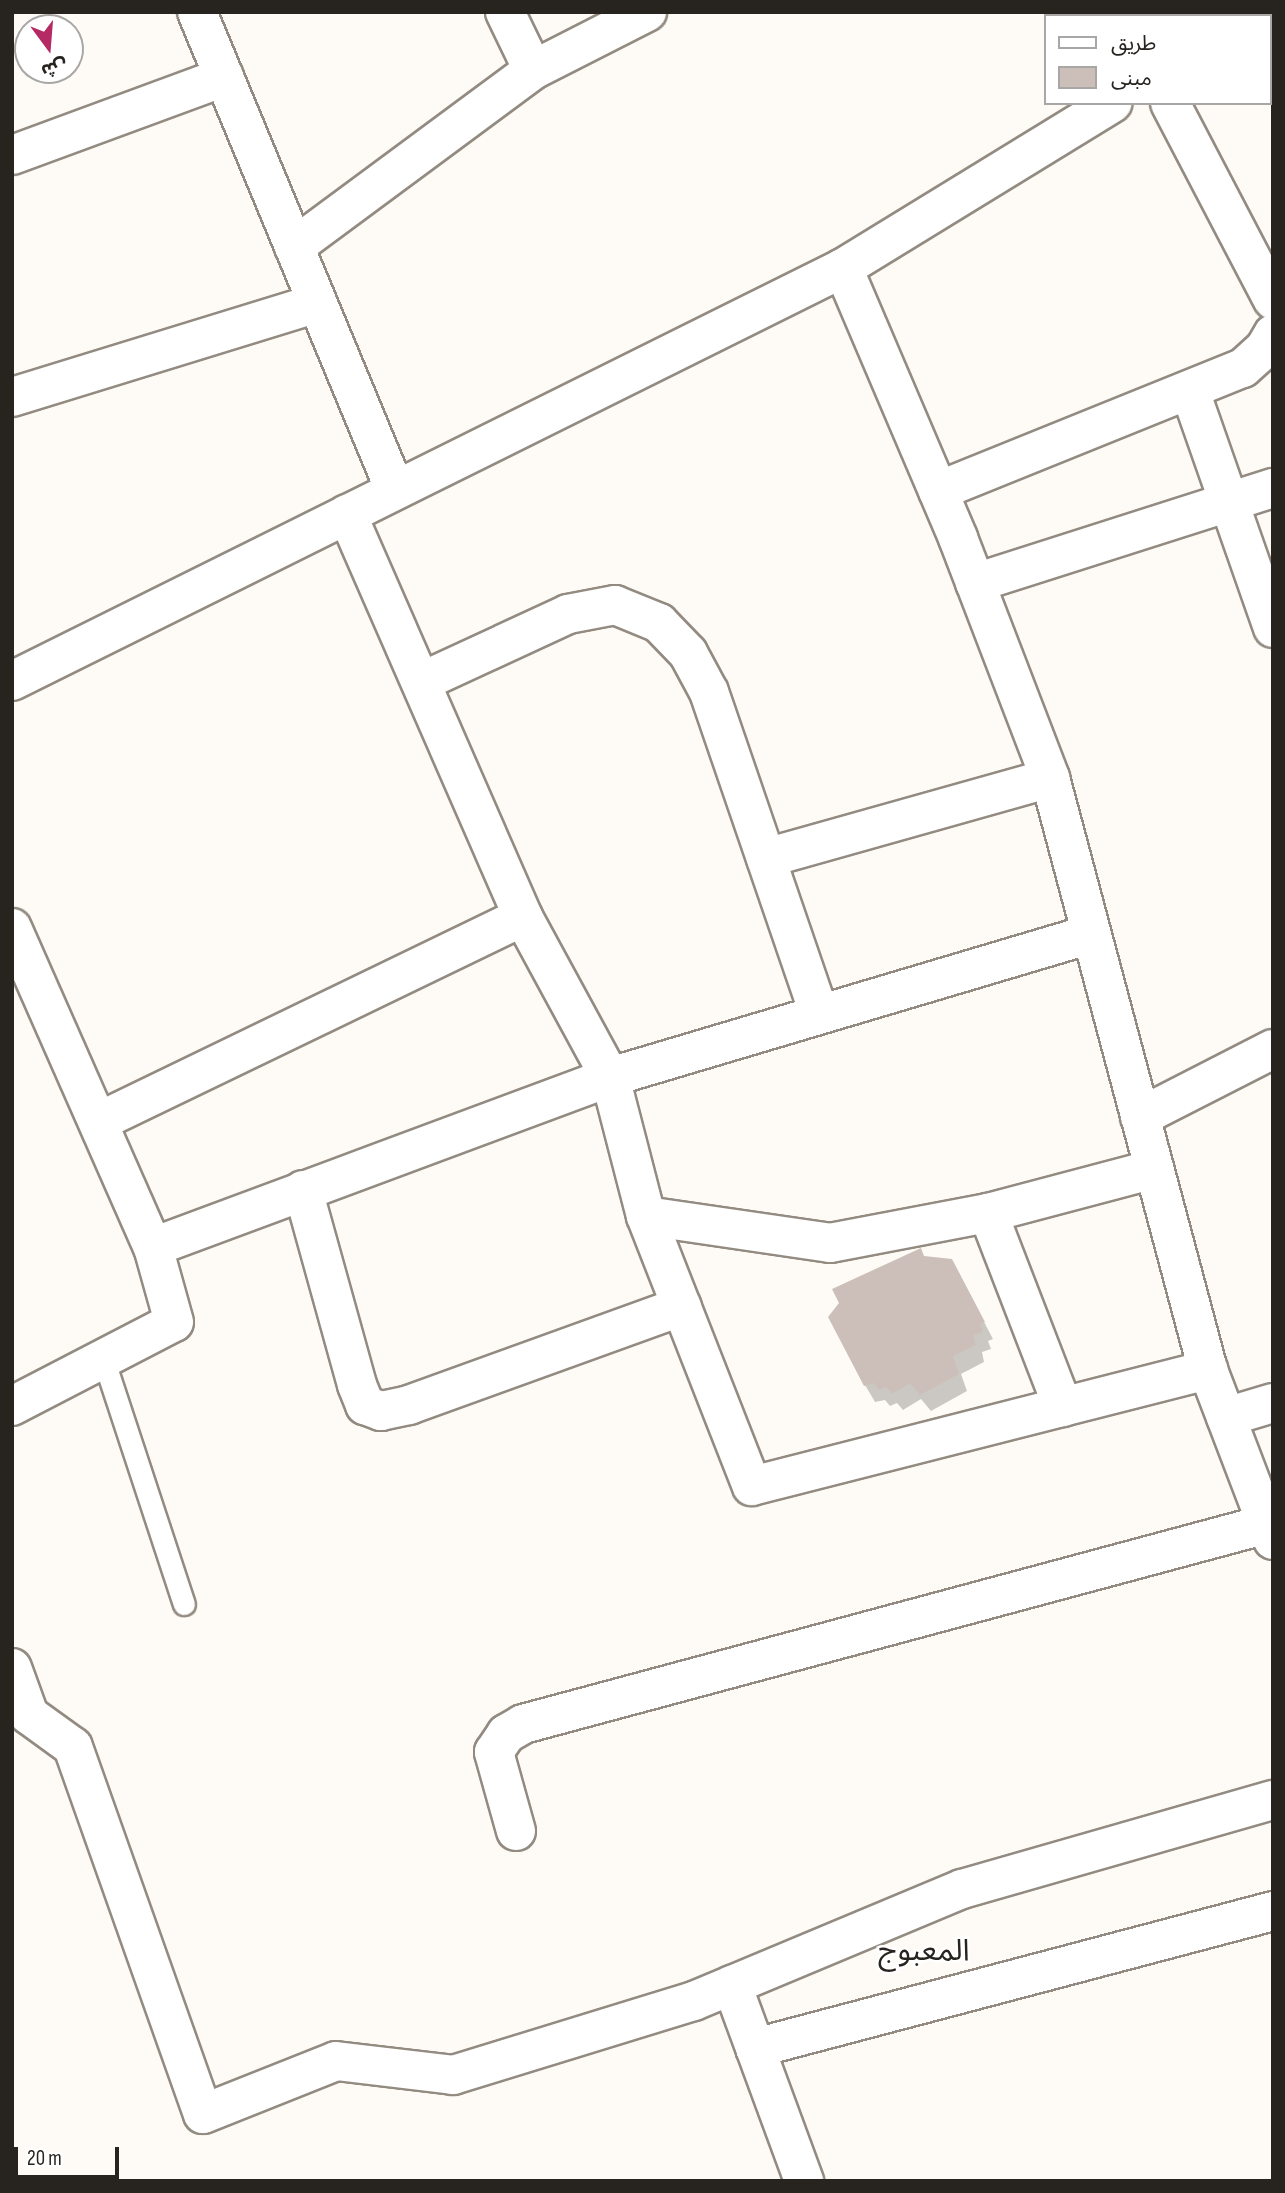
<!DOCTYPE html>
<meta charset="utf-8">
<style>
body{margin:0}
#map{position:relative;width:1285px;height:2193px;overflow:hidden;background:#fefbf6;font-family:"Sofia Sans Condensed","Noto Sans Arabic",sans-serif}
div>[style]{position:absolute}
.shadow>*{inset:0;background:#0003}
.building>*{inset:0;background:#ccbfb9}
.roads{filter:drop-shadow(2px 0 #938b81) drop-shadow(-2px 0 #938b81) drop-shadow(0 2px #938b81) drop-shadow(0 -2px #938b81)}
.lane>*{height:21px;margin:-10.5px;padding:0 10.5px;transform-origin:10.5px;border-radius:10.5px;background:#fff}
.street>*{height:38px;margin:-19px;padding:0 19px;transform-origin:19px;border-radius:19px;background:#fff}
span{translate:-50% -50%;white-space:nowrap;text-align:center;line-height:1.15;-webkit-text-stroke:5px #fff;paint-order:stroke}
.quarter-label{font-size:30px;color:#272420}
.frame{position:absolute;inset:0;border:14px solid #272420;pointer-events:none}
.legend{position:absolute;left:1044px;top:14px;width:228px;height:91px;box-sizing:border-box;background:#fff;border:2px solid #a9a7a6;margin:0;padding:9px 12px;list-style:none;font-size:21px;color:#272420}
.legend li{display:flex;align-items:center;gap:14px;height:35px}
.legend b{width:35px;border:2px solid #a9a7a6}
.north{position:absolute;left:14px;top:14px;width:70px;height:70px;box-sizing:border-box;background:#fff;border:2px solid #a9a7a6;border-radius:50%;rotate:164deg;font-size:19px;font-weight:700;line-height:28px;text-align:center;color:#272420}
.north::after{content:'';display:block;margin:auto;width:24px;height:32px;background:#b52964;clip-path:polygon(50% 0,100% 100%,50% 72%,0 100%)}
.scale{position:absolute;left:14px;top:2147px;width:105px;height:32px;box-sizing:border-box;border:4px solid #272420;border-top:0;padding-left:9px;font-size:21px;line-height:24px;white-space:nowrap;color:#272420;-webkit-text-stroke:5px #fff;paint-order:stroke}
</style>
<div id="map">
<div class="shadow">
<i style="clip-path:polygon(924px 1258px,961px 1278px,993px 1339px,988px 1341px,991px 1349px,982px 1352px,984px 1362px,961px 1374px,967px 1391px,931px 1411px,921px 1399px,903px 1410px,897px 1403px,890px 1406px,885px 1400px,875px 1402px,865px 1385px)"></i>
</div>
<div class="building">
<i style="clip-path:polygon(921px 1248px,924px 1256px,952px 1259px,985px 1322px,980px 1324px,983px 1332px,973px 1335px,976px 1345px,953px 1356px,959px 1374px,920px 1395px,910px 1383px,892px 1394px,886px 1387px,879px 1390px,874px 1383px,864px 1386px,828px 1317px,839px 1303px,832px 1289px)"></i>
</div>
<div class="roads">
<div class="lane">
<i style="left:103px;top:1358px;width:259px;rotate:71.8deg"></i>
</div>
<div class="street">
<i style="left:197px;top:12px;width:517px;rotate:67.5deg"></i>
<i style="left:505px;top:12px;width:64px;rotate:64.2deg"></i>
<i style="left:1261px;top:16px;width:11px;rotate:-22deg"></i>
<i style="left:1170px;top:103px;width:222px;rotate:62.4deg"></i>
<i style="left:12px;top:155px;width:226px;rotate:-20.2deg"></i>
<i style="left:294px;top:247px;width:297px;rotate:-36.5deg"></i>
<i style="left:533px;top:70px;width:128px;rotate:-27deg"></i>
<i style="left:843px;top:268px;width:293px;rotate:66.9deg"></i>
<i style="left:958px;top:538px;width:257px;rotate:69deg"></i>
<i style="left:1050px;top:778px;width:613px;rotate:75.06deg"></i>
<i style="left:1190px;top:391px;width:251px;rotate:70.7deg"></i>
<i style="left:12px;top:397px;width:319px;rotate:-17.1deg"></i>
<i style="left:938px;top:491px;width:329px;rotate:-22deg"></i>
<i style="left:1243px;top:368px;width:30px;rotate:-42deg"></i>
<i style="left:1265px;top:348px;width:16px;rotate:-60deg"></i>
<i style="left:347px;top:514px;width:440px;rotate:66.4deg"></i>
<i style="left:523px;top:917px;width:182px;rotate:61.5deg"></i>
<i style="left:610px;top:1077px;width:144px;rotate:75.5deg"></i>
<i style="left:646px;top:1216px;width:290px;rotate:68.6deg"></i>
<i style="left:752px;top:1486px;width:471px;rotate:-14.3deg"></i>
<i style="left:1208px;top:1370px;width:182px;rotate:69.1deg"></i>
<i style="left:975px;top:583px;width:313px;rotate:-17.7deg"></i>
<i style="left:12px;top:681px;width:928px;rotate:-26.43deg"></i>
<i style="left:843px;top:268px;width:316px;rotate:-31.5deg"></i>
<i style="left:421px;top:682px;width:162px;rotate:-24.8deg"></i>
<i style="left:568px;top:614px;width:48px;rotate:-10.8deg"></i>
<i style="left:615px;top:605px;width:48px;rotate:22.2deg"></i>
<i style="left:659px;top:623px;width:42px;rotate:46deg"></i>
<i style="left:688px;top:653px;width:44px;rotate:61.7deg"></i>
<i style="left:709px;top:692px;width:340px;rotate:71.1deg"></i>
<i style="left:766px;top:858px;width:295px;rotate:-15.7deg"></i>
<i style="left:12px;top:928px;width:349px;rotate:66.2deg"></i>
<i style="left:153px;top:1247px;width:488px;rotate:-20.4deg"></i>
<i style="left:610px;top:1077px;width:502px;rotate:-16.56deg"></i>
<i style="left:1140px;top:1117px;width:149px;rotate:-27.1deg"></i>
<i style="left:98px;top:1122px;width:472px;rotate:-25.8deg"></i>
<i style="left:303px;top:1190px;width:202px;rotate:74.5deg"></i>
<i style="left:357px;top:1385px;width:22px;rotate:68deg"></i>
<i style="left:365px;top:1405px;width:17px;rotate:21deg"></i>
<i style="left:381px;top:1411px;width:29px;rotate:-12deg"></i>
<i style="left:409px;top:1405px;width:290px;rotate:-19.9deg"></i>
<i style="left:988px;top:1213px;width:172px;rotate:-14.8deg"></i>
<i style="left:646px;top:1216px;width:186px;rotate:8.3deg"></i>
<i style="left:830px;top:1243px;width:161px;rotate:-10.8deg"></i>
<i style="left:988px;top:1213px;width:208px;rotate:68.9deg"></i>
<i style="left:12px;top:1406px;width:182px;rotate:-27.4deg"></i>
<i style="left:174px;top:1322px;width:78px;rotate:-105.6deg"></i>
<i style="left:1226px;top:1417px;width:49px;rotate:-16.6deg"></i>
<i style="left:12px;top:1668px;width:50px;rotate:70.1deg"></i>
<i style="left:29px;top:1715px;width:54px;rotate:36deg"></i>
<i style="left:73px;top:1747px;width:389px;rotate:70.5deg"></i>
<i style="left:203px;top:2114px;width:143px;rotate:-21.7deg"></i>
<i style="left:336px;top:2061px;width:118px;rotate:6.8deg"></i>
<i style="left:453px;top:2075px;width:252px;rotate:-17.1deg"></i>
<i style="left:694px;top:2001px;width:290px;rotate:-22.7deg"></i>
<i style="left:962px;top:1889px;width:323px;rotate:-16deg"></i>
<i style="left:516px;top:1831px;width:82px;rotate:-105.6deg"></i>
<i style="left:494px;top:1752px;width:22px;rotate:-56deg"></i>
<i style="left:506px;top:1734px;width:20px;rotate:-30deg"></i>
<i style="left:523px;top:1724px;width:770px;rotate:-15.05deg"></i>
<i style="left:732px;top:1985px;width:209px;rotate:69.8deg"></i>
<i style="left:755px;top:2048px;width:536px;rotate:-14.81deg"></i>
</div>
</div>
<div class="quarter-label">
<span style="left:924px;top:1951px">المعبوج</span>
</div>
<div class="frame"></div>
<ul class="legend">
<li><b style="height:9px;background:#fff"></b>طريق</li>
<li><b style="height:19px;background:#ccbfb9"></b>مبنى</li>
</ul>
<div class="north">ش</div>
<div class="scale">20 m</div>
</div>
